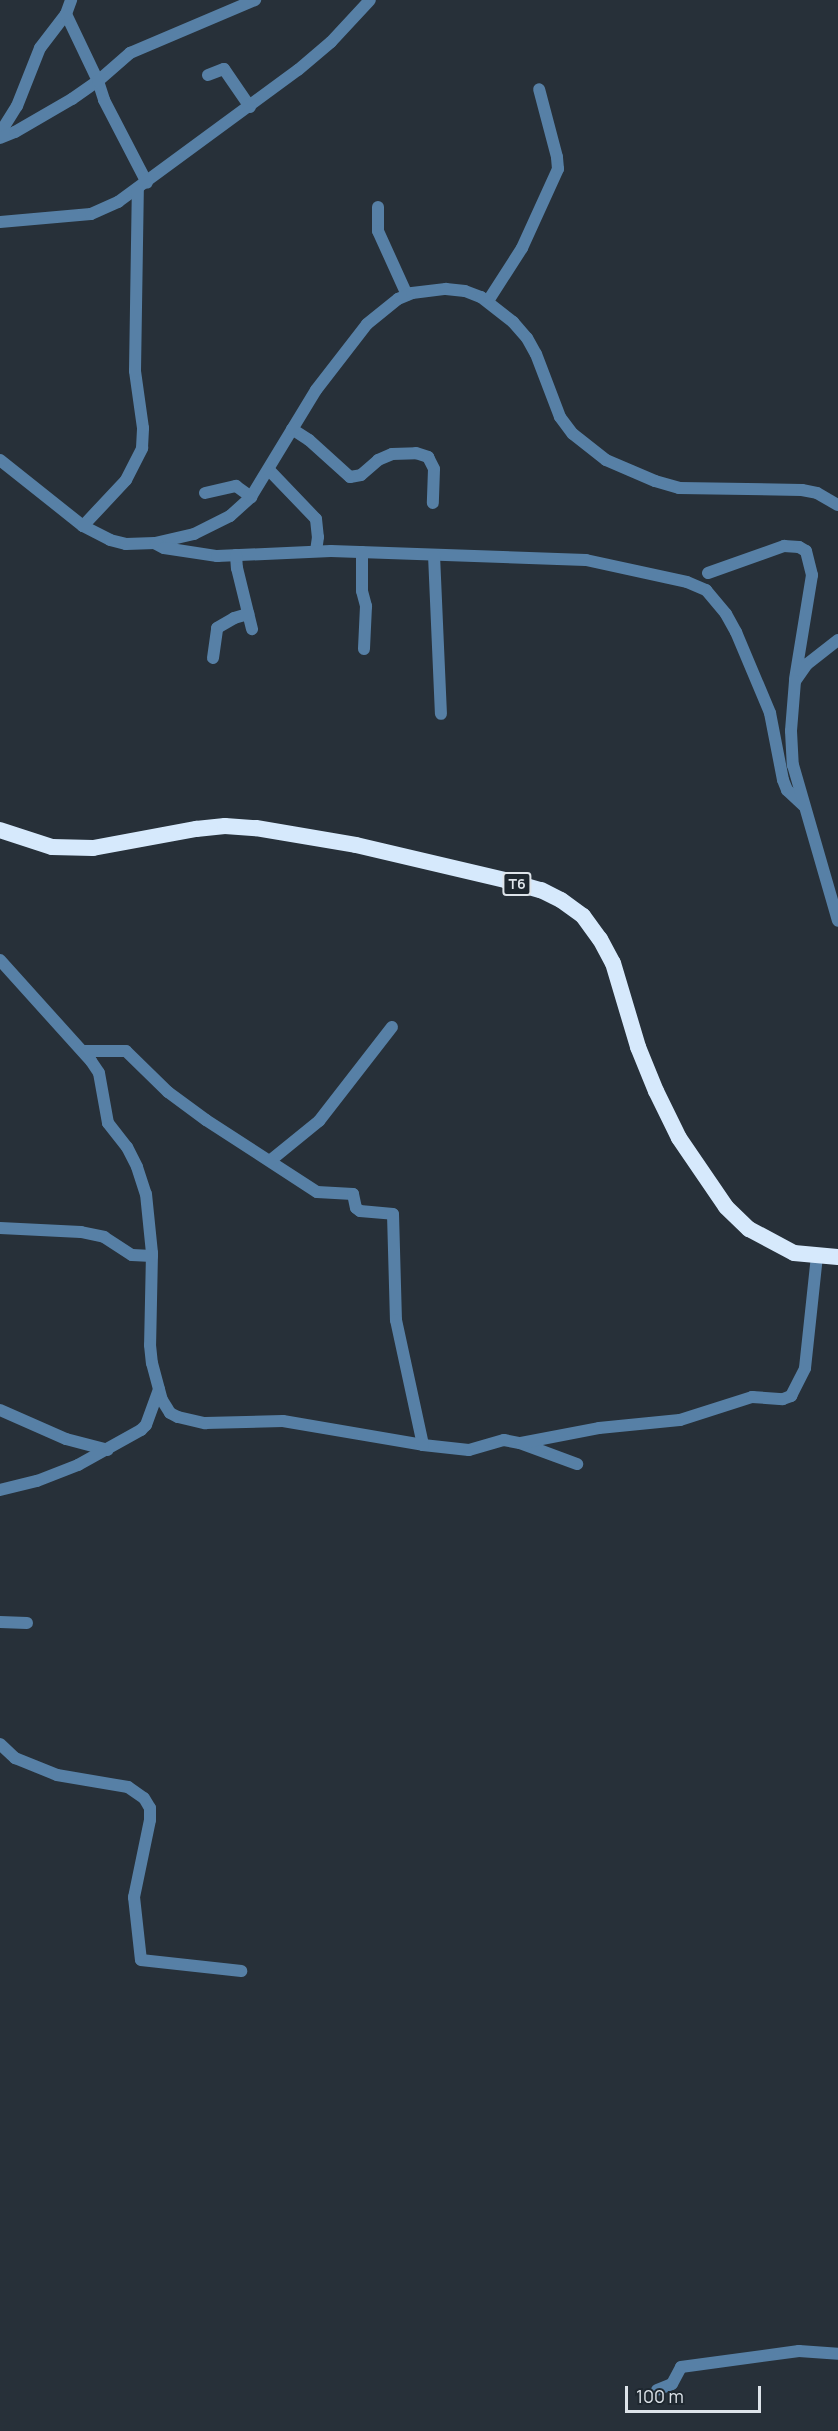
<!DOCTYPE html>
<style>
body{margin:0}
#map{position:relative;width:838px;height:2431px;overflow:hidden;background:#273039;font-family:Manrope,sans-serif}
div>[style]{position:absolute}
.minor>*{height:12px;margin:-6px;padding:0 6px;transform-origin:6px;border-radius:6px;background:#5780a6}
.highway>*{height:16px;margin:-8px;padding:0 8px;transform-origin:8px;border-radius:8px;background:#d6e9fc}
span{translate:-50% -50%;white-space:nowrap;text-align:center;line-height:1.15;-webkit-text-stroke:4.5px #1e272f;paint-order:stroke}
.shield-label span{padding:2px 4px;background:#1e272f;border:2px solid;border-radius:4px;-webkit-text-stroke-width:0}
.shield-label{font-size:14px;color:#dde3e9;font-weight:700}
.scale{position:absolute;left:625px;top:2386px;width:136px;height:27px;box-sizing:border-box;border:3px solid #dde3e9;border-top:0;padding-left:8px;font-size:18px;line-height:21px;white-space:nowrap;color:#dde3e9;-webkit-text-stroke:4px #1e272f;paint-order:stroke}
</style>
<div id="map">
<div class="minor">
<i style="left:66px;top:14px;width:74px;rotate:64.5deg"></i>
<i style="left:98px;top:81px;width:20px;rotate:72deg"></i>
<i style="left:104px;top:100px;width:93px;rotate:62.6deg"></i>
<i style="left:208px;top:75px;width:17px;rotate:-21deg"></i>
<i style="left:224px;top:69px;width:46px;rotate:55.6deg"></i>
<i style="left:0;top:133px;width:32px;rotate:-58deg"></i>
<i style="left:17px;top:106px;width:62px;rotate:-68.4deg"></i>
<i style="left:40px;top:48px;width:43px;rotate:-52.6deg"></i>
<i style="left:66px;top:14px;width:15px;rotate:-70deg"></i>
<i style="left:0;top:138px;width:16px;rotate:-22deg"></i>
<i style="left:15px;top:132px;width:66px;rotate:-30.1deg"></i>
<i style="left:72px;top:99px;width:32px;rotate:-35deg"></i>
<i style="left:98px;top:81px;width:43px;rotate:-41.2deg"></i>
<i style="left:130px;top:53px;width:136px;rotate:-23deg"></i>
<i style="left:378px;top:207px;width:24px;rotate:90deg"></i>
<i style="left:378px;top:231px;width:70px;rotate:65.6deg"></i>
<i style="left:0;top:222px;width:91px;rotate:-5deg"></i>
<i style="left:91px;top:214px;width:30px;rotate:-24deg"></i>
<i style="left:118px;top:202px;width:223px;rotate:-36.3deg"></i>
<i style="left:298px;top:70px;width:43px;rotate:-40.3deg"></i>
<i style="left:331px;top:42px;width:57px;rotate:-47.1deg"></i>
<i style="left:488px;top:301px;width:63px;rotate:-57.3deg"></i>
<i style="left:522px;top:248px;width:87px;rotate:-65.5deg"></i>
<i style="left:558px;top:169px;width:12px;rotate:-95deg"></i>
<i style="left:557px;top:157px;width:70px;rotate:-104.8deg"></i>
<i style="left:292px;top:429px;width:20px;rotate:33deg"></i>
<i style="left:309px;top:440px;width:55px;rotate:42.1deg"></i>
<i style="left:350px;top:477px;width:11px;rotate:-10deg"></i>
<i style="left:361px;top:475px;width:23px;rotate:-41deg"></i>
<i style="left:378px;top:460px;width:15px;rotate:-23deg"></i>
<i style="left:392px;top:454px;width:24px;rotate:-2deg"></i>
<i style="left:416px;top:453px;width:13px;rotate:18deg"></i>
<i style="left:428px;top:457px;width:13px;rotate:63deg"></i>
<i style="left:434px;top:469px;width:34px;rotate:92deg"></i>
<i style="left:0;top:460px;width:106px;rotate:38.5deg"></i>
<i style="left:83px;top:526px;width:30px;rotate:27deg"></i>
<i style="left:110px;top:540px;width:16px;rotate:14deg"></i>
<i style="left:126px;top:544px;width:29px;rotate:-2deg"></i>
<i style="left:155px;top:543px;width:40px;rotate:-13deg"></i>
<i style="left:194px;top:534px;width:40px;rotate:-26.6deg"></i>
<i style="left:230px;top:516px;width:28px;rotate:-42deg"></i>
<i style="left:251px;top:497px;width:125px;rotate:-58.7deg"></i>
<i style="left:316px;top:390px;width:83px;rotate:-52.3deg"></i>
<i style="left:367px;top:324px;width:40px;rotate:-39deg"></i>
<i style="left:398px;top:299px;width:15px;rotate:-23deg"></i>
<i style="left:412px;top:293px;width:34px;rotate:-7deg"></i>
<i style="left:446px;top:289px;width:19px;rotate:6deg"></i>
<i style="left:465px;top:291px;width:17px;rotate:21deg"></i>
<i style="left:481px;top:297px;width:41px;rotate:38deg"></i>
<i style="left:513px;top:322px;width:21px;rotate:49deg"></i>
<i style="left:527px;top:338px;width:18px;rotate:61deg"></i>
<i style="left:536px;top:354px;width:67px;rotate:69.1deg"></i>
<i style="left:560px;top:417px;width:21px;rotate:53deg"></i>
<i style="left:573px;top:434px;width:42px;rotate:38.2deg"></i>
<i style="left:606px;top:460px;width:53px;rotate:23.2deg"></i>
<i style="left:655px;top:481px;width:25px;rotate:16deg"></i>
<i style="left:679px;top:488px;width:123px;rotate:0.9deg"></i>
<i style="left:802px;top:490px;width:15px;rotate:11deg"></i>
<i style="left:817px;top:493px;width:24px;rotate:30deg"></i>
<i style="left:269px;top:470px;width:68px;rotate:46.2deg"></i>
<i style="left:316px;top:519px;width:18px;rotate:84deg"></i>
<i style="left:318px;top:537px;width:14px;rotate:98deg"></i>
<i style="left:205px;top:493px;width:32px;rotate:-13deg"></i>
<i style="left:236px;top:486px;width:19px;rotate:36deg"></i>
<i style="left:83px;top:526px;width:63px;rotate:-46.9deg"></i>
<i style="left:126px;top:480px;width:36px;rotate:-63deg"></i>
<i style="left:142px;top:448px;width:20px;rotate:-87deg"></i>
<i style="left:143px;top:428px;width:58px;rotate:-98deg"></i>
<i style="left:135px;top:371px;width:181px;rotate:-89.1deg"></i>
<i style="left:156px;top:544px;width:9px;rotate:27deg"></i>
<i style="left:164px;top:548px;width:54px;rotate:8.6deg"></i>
<i style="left:217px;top:556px;width:114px;rotate:-2.5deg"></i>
<i style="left:331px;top:551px;width:255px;rotate:2deg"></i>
<i style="left:586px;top:560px;width:103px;rotate:12.3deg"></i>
<i style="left:687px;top:582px;width:21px;rotate:23deg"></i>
<i style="left:706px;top:590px;width:31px;rotate:50deg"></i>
<i style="left:726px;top:614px;width:21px;rotate:61deg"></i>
<i style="left:736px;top:632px;width:88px;rotate:67.2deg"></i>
<i style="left:770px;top:713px;width:68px;rotate:79deg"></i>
<i style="left:783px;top:780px;width:11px;rotate:68deg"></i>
<i style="left:787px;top:790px;width:22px;rotate:43deg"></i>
<i style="left:362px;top:552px;width:39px;rotate:90deg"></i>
<i style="left:362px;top:591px;width:16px;rotate:75deg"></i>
<i style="left:366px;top:606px;width:43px;rotate:92.7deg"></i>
<i style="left:236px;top:555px;width:13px;rotate:86deg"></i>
<i style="left:237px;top:568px;width:63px;rotate:76.2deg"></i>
<i style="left:434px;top:555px;width:159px;rotate:87.5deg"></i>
<i style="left:708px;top:573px;width:81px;rotate:-19.6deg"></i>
<i style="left:784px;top:546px;width:15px;rotate:4deg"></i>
<i style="left:799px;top:547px;width:8px;rotate:30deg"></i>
<i style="left:806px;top:551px;width:25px;rotate:76deg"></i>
<i style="left:812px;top:575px;width:105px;rotate:99.3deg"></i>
<i style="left:838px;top:640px;width:39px;rotate:142deg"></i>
<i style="left:807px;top:664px;width:21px;rotate:125deg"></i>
<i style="left:795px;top:681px;width:50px;rotate:94.6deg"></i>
<i style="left:791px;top:731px;width:34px;rotate:87deg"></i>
<i style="left:793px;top:765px;width:162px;rotate:73.9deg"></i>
<i style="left:213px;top:658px;width:30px;rotate:-82deg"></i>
<i style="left:217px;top:628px;width:20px;rotate:-30deg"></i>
<i style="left:234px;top:618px;width:15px;rotate:-16deg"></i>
<i style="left:0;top:960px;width:136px;rotate:48deg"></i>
<i style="left:91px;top:1061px;width:14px;rotate:56deg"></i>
<i style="left:99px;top:1073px;width:51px;rotate:79.8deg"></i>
<i style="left:108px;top:1123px;width:31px;rotate:52deg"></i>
<i style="left:127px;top:1147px;width:22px;rotate:63deg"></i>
<i style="left:137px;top:1167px;width:28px;rotate:72deg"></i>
<i style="left:146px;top:1194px;width:59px;rotate:84.2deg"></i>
<i style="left:152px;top:1253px;width:92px;rotate:91.2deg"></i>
<i style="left:150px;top:1345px;width:18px;rotate:84deg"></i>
<i style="left:152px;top:1363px;width:38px;rotate:75deg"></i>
<i style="left:162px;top:1400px;width:15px;rotate:58deg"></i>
<i style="left:170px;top:1413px;width:9px;rotate:27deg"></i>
<i style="left:178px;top:1417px;width:28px;rotate:13deg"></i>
<i style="left:205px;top:1423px;width:78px;rotate:-1.5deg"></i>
<i style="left:283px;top:1421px;width:142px;rotate:9.7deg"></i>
<i style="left:423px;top:1445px;width:46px;rotate:6.2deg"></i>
<i style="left:469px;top:1450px;width:36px;rotate:-16deg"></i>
<i style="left:504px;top:1440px;width:16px;rotate:11deg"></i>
<i style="left:520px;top:1443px;width:61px;rotate:20.2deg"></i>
<i style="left:83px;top:1051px;width:43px"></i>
<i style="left:126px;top:1051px;width:59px;rotate:44.3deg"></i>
<i style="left:168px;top:1092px;width:47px;rotate:36.4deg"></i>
<i style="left:206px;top:1120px;width:132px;rotate:33deg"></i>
<i style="left:317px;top:1192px;width:36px;rotate:3deg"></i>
<i style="left:353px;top:1194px;width:14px;rotate:78deg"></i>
<i style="left:356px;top:1208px;width:5px;rotate:37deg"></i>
<i style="left:360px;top:1211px;width:33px;rotate:5deg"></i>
<i style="left:393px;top:1214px;width:106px;rotate:88.4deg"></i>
<i style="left:396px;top:1320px;width:128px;rotate:77.8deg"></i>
<i style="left:271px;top:1160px;width:62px;rotate:-39.1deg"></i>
<i style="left:319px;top:1121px;width:119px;rotate:-52.2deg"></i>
<i style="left:0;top:1228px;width:81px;rotate:2.8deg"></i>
<i style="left:81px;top:1232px;width:24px;rotate:12deg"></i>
<i style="left:104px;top:1237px;width:33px;rotate:33deg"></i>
<i style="left:132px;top:1255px;width:20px;rotate:3deg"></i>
<i style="left:0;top:1410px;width:72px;rotate:23.7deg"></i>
<i style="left:66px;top:1439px;width:43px;rotate:14.7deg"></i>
<i style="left:521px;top:1443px;width:79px;rotate:-10.9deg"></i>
<i style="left:599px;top:1428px;width:81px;rotate:-5.6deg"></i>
<i style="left:680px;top:1420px;width:76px;rotate:-17.7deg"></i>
<i style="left:752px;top:1397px;width:31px;rotate:4deg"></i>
<i style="left:783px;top:1399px;width:9px;rotate:-21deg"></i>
<i style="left:791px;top:1396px;width:31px;rotate:-63deg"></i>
<i style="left:805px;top:1368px;width:113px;rotate:-83.9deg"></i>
<i style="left:0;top:1490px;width:38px;rotate:-14deg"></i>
<i style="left:37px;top:1481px;width:44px;rotate:-21.3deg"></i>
<i style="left:78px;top:1465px;width:72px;rotate:-29.1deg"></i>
<i style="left:141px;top:1430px;width:7px;rotate:-45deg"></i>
<i style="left:146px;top:1425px;width:38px;rotate:-70deg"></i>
<i style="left:0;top:1622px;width:27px;rotate:2deg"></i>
<i style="left:0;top:1744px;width:21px;rotate:43deg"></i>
<i style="left:15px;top:1758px;width:45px;rotate:22deg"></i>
<i style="left:57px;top:1775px;width:72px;rotate:9.6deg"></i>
<i style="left:128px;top:1787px;width:19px;rotate:35deg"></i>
<i style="left:144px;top:1798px;width:12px;rotate:59deg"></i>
<i style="left:150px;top:1808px;width:12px;rotate:90deg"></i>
<i style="left:150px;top:1820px;width:79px;rotate:101.7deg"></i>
<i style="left:134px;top:1897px;width:63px;rotate:83.7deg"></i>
<i style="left:141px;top:1960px;width:101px;rotate:6.3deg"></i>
<i style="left:657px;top:2390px;width:16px;rotate:-22deg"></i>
<i style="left:672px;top:2384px;width:19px;rotate:-62deg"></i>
<i style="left:681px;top:2367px;width:119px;rotate:-7.7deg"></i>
<i style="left:799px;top:2351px;width:39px;rotate:4deg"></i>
</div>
<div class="highway">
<i style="left:0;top:830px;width:55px;rotate:18.1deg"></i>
<i style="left:52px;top:847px;width:41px;rotate:1.4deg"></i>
<i style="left:93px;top:848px;width:105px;rotate:-10.5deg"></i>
<i style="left:196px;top:829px;width:29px;rotate:-6deg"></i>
<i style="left:225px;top:826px;width:31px;rotate:4deg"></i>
<i style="left:256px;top:828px;width:101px;rotate:9.6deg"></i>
<i style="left:356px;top:845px;width:153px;rotate:13.2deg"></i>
<i style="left:505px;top:880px;width:37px;rotate:16deg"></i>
<i style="left:541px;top:890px;width:22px;rotate:27deg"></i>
<i style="left:561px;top:900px;width:27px;rotate:36deg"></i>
<i style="left:583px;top:916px;width:29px;rotate:54deg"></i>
<i style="left:600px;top:939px;width:27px;rotate:62deg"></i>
<i style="left:613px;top:963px;width:88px;rotate:73.4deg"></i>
<i style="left:638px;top:1047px;width:48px;rotate:67.8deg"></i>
<i style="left:656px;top:1091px;width:52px;rotate:63.9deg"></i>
<i style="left:679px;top:1138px;width:83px;rotate:55.7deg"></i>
<i style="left:726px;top:1207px;width:32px;rotate:44deg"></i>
<i style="left:749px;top:1229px;width:51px;rotate:28.1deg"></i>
<i style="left:794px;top:1253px;width:44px;rotate:5.2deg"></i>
</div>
<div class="shield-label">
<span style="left:517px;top:884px">T6</span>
</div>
<div class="scale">100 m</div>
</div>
